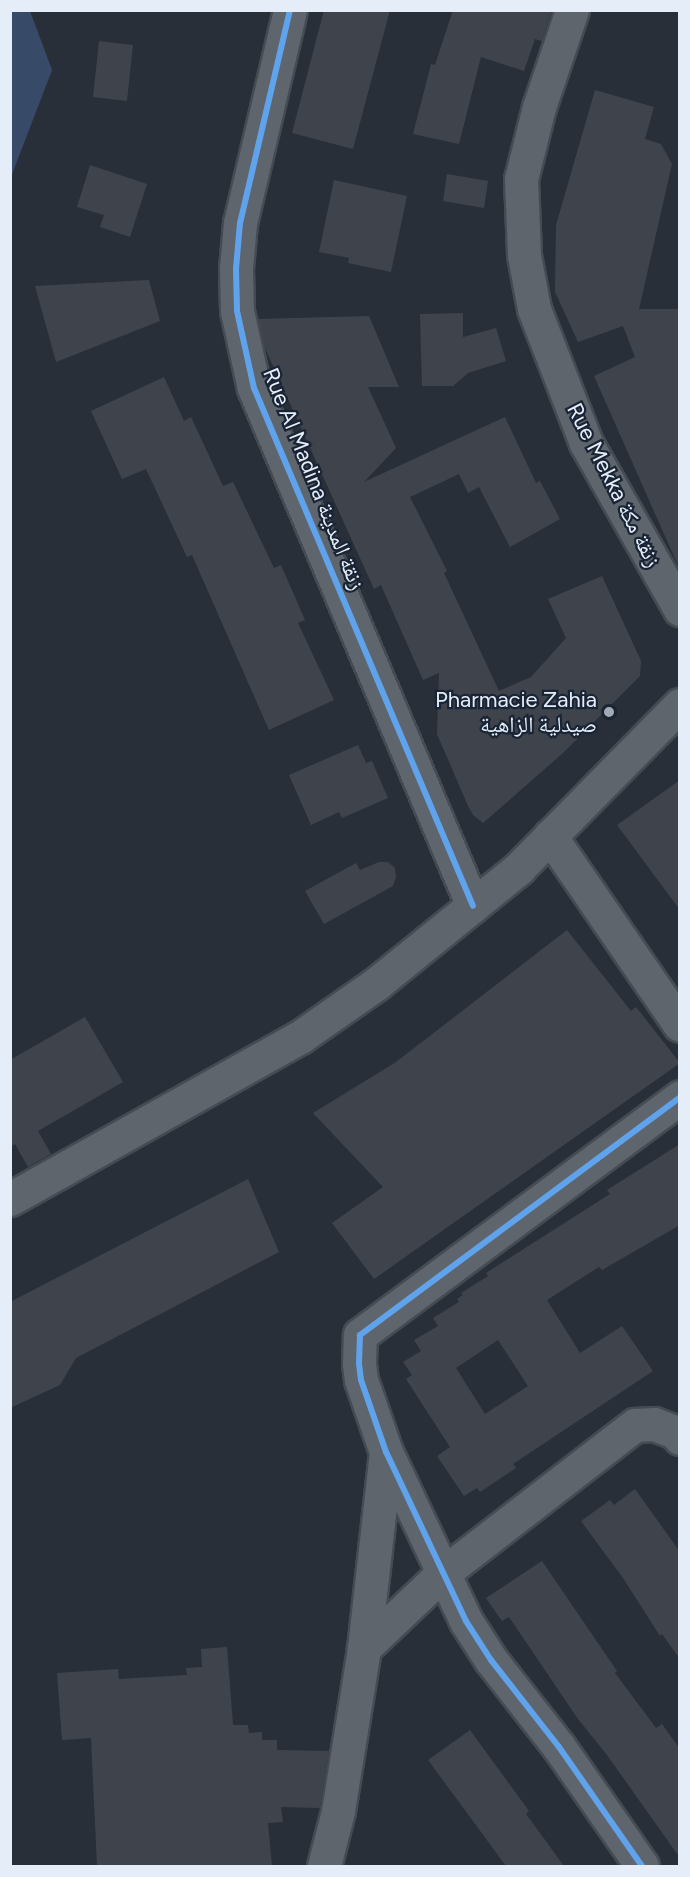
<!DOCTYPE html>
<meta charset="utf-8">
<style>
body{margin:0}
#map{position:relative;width:690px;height:1877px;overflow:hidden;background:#292f39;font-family:Figtree,"Noto Naskh Arabic",sans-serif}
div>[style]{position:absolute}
.green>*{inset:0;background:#374b69}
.building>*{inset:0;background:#3f444c}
.roads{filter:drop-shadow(2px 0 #454b53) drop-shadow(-2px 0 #454b53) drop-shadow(0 2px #454b53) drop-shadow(0 -2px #454b53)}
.minor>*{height:33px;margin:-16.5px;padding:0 16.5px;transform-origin:16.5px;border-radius:16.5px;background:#5f656c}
.cycleway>*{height:6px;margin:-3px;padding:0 3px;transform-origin:3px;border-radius:3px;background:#60a3ed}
.dots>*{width:16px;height:16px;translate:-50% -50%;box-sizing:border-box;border:3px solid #192435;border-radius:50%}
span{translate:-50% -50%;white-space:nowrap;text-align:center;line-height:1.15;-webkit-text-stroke:4.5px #192435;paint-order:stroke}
.street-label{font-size:22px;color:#e5edf9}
.poi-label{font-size:22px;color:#e5edf9}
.right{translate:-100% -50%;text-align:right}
.frame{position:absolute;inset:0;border:12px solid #e5edf9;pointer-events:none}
</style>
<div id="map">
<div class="green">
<i style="clip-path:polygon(11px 10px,30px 11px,52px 70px,11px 177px)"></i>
</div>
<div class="building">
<i style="clip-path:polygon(324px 10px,390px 10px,353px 149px,292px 133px)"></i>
<i style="clip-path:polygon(453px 10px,552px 10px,542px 41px,535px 39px,524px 71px,481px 57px,459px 144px,413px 134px,431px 64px,435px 65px)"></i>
<i style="clip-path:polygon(99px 41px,133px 45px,127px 101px,93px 97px)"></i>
<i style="clip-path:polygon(595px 90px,654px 107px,645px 139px,661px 144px,672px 164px,639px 309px,680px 309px,680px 570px,594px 376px,635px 357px,623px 326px,578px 342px,555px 292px,556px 225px)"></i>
<i style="clip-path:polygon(90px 165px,147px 184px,130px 237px,100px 227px,104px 215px,77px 207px)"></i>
<i style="clip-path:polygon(447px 174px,488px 181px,484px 208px,443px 201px)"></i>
<i style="clip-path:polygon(334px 180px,407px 196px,391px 272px,348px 263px,349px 258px,319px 252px)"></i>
<i style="clip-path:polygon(149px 280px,160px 321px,56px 362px,35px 286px)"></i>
<i style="clip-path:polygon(463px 313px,463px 337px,496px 328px,506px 361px,468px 373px,453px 386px,422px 386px,420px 314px)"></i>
<i style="clip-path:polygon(369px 316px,399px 387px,368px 387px,396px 448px,364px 482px,505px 417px,536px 483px,540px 481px,560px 519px,510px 547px,479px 487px,468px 493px,459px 474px,410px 497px,447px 571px,444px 573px,499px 691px,531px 677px,566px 638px,548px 599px,602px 576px,641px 661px,640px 676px,563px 753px,483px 823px,473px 815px,468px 806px,437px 734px,439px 673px,423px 680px,381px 585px,374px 589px,264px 346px,258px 319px)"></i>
<i style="clip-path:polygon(164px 377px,184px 421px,191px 417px,223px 486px,233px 482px,274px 568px,281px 565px,305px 620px,298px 623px,334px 700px,269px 730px,192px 555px,187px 557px,146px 469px,122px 479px,91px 411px)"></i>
<i style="clip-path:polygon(358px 745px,366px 763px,372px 761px,388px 798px,342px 818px,339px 812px,311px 825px,289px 775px)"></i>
<i style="clip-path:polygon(680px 780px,680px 910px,617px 825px)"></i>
<i style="clip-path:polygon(379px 862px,388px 862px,395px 868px,396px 877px,393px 886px,324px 924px,305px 891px,356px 863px,360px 870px)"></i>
<i style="clip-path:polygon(567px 930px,631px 1011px,636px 1007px,680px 1063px,374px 1279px,332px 1223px,383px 1187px,313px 1113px,396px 1062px)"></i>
<i style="clip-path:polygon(85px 1017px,123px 1082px,38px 1131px,51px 1154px,28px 1167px,15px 1144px,10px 1147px,10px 1060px)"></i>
<i style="clip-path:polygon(evenodd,680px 1144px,680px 1225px,602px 1270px,599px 1267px,547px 1300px,580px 1353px,622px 1326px,653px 1371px,513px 1464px,516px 1468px,480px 1492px,477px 1488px,464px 1496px,437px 1456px,450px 1447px,406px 1379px,412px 1375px,403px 1362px,421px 1351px,414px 1340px,438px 1326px,433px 1318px,459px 1302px,457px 1299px,463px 1295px,461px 1293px,488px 1276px,486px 1273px,610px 1194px,607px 1190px,680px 1144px,498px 1340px,528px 1386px,485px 1414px,456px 1368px,498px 1340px)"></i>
<i style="clip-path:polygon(248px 1179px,279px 1252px,76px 1358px,60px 1385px,10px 1408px,10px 1302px)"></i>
<i style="clip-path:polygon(635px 1489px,680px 1552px,680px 1659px,662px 1634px,660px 1636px,623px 1578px,581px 1521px,610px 1500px,614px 1505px)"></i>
<i style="clip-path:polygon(542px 1561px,617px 1671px,615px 1673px,656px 1728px,662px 1724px,680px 1749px,680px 1858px,607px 1755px,578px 1719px,509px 1617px,502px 1621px,486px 1598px)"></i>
<i style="clip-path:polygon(227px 1647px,233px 1725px,248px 1725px,249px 1733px,262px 1732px,262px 1740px,277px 1740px,277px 1750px,329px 1751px,320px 1808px,281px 1807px,283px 1822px,268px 1823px,272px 1866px,97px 1866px,91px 1738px,62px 1740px,57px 1673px,118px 1669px,119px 1679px,187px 1675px,186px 1668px,202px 1667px,201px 1649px)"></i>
<i style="clip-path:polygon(470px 1730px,529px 1811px,526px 1814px,564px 1866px,506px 1866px,428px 1760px)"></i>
</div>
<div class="roads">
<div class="minor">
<i style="left:290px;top:10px;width:219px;rotate:103.2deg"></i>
<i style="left:240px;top:223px;width:46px;rotate:95deg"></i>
<i style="left:236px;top:269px;width:42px;rotate:88.6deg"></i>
<i style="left:237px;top:311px;width:79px;rotate:77.6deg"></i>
<i style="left:254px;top:388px;width:562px;rotate:67.08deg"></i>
<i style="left:572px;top:10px;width:102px;rotate:108.8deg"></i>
<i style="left:539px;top:107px;width:74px;rotate:104deg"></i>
<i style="left:521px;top:179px;width:76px;rotate:87.7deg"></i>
<i style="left:524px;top:255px;width:55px;rotate:79.5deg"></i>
<i style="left:534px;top:309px;width:144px;rotate:68.8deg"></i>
<i style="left:586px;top:443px;width:191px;rotate:60.5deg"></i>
<i style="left:550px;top:836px;width:229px;rotate:55.5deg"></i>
<i style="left:10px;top:1199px;width:332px;rotate:-29.2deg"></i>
<i style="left:300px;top:1037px;width:93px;rotate:-34.9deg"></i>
<i style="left:376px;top:984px;width:184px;rotate:-39deg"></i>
<i style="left:519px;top:868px;width:229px;rotate:-45.4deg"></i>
<i style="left:364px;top:1648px;width:108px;rotate:-43.5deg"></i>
<i style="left:442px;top:1574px;width:244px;rotate:-37.7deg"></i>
<i style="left:635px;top:1425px;width:19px;rotate:-3deg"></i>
<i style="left:654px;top:1424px;width:22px;rotate:21deg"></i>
<i style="left:675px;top:1432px;width:8px;rotate:50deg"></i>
<i style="left:324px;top:1866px;width:57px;rotate:-75.7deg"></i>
<i style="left:338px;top:1811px;width:165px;rotate:-80.9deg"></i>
<i style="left:364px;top:1648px;width:196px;rotate:-83.6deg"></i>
<i style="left:642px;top:1866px;width:145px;rotate:-124.9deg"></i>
<i style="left:559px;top:1747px;width:110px;rotate:-128deg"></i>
<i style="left:491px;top:1660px;width:46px;rotate:-122.7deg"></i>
<i style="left:466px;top:1621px;width:187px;rotate:-115.3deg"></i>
<i style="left:386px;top:1452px;width:76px;rotate:-109.1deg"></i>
<i style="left:361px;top:1380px;width:17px;rotate:-97deg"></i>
<i style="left:359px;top:1363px;width:28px;rotate:-88deg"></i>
<i style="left:360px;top:1335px;width:399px;rotate:-36.6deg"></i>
</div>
</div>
<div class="cycleway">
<i style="left:290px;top:10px;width:219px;rotate:103.2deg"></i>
<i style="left:240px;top:223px;width:46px;rotate:95deg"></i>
<i style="left:236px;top:269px;width:42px;rotate:88.6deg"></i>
<i style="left:237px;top:311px;width:79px;rotate:77.6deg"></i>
<i style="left:254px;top:388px;width:562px;rotate:67.08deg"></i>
<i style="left:642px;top:1866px;width:145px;rotate:-124.9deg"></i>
<i style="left:559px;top:1747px;width:110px;rotate:-128deg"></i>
<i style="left:491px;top:1660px;width:46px;rotate:-122.7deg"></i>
<i style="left:466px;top:1621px;width:187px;rotate:-115.3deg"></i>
<i style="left:386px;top:1452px;width:76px;rotate:-109.1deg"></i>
<i style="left:361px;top:1380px;width:17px;rotate:-97deg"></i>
<i style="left:359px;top:1363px;width:28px;rotate:-88deg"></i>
<i style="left:360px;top:1335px;width:399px;rotate:-36.6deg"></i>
</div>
<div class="dots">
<i style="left:609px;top:712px;background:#a3aab6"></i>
</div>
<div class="street-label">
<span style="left:314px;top:479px;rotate:68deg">Rue Al Madina زنقة المدينة</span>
<span style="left:614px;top:485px;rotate:63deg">Rue Mekka زنقة مكة</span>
</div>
<div class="poi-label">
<span class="right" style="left:597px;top:712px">Pharmacie Zahia<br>صيدلية الزاهية</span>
</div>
<div class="frame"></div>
</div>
